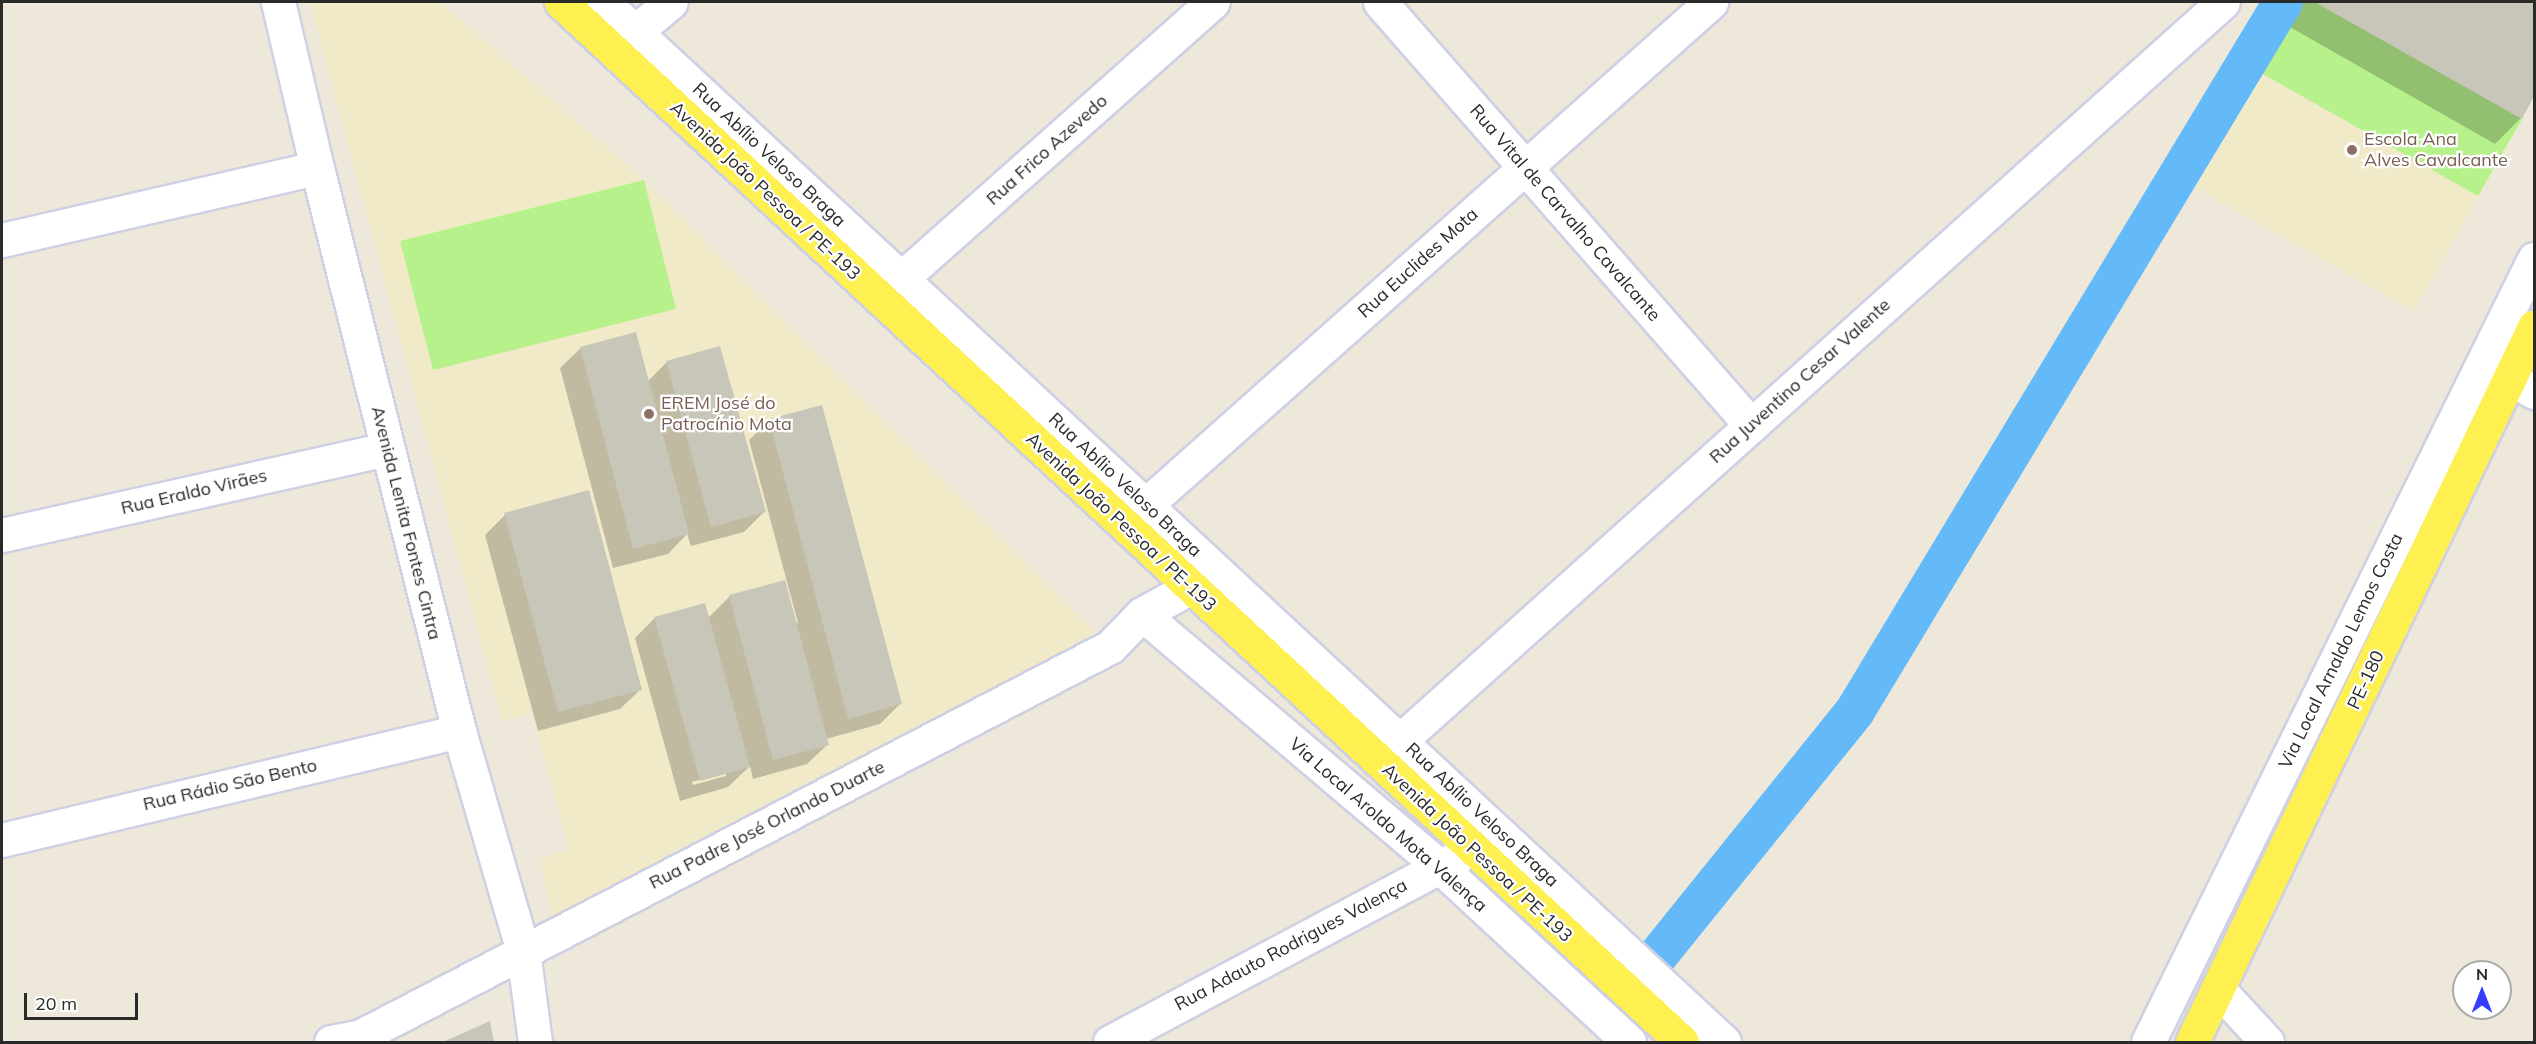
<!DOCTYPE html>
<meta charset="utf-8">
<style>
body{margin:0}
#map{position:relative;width:2536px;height:1044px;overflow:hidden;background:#ede8da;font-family:Mulish,sans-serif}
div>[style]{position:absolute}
.education>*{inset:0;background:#f1eac8}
.pitch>*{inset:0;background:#b7f18c}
.shadow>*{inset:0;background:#0003}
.canal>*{height:40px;margin:-20px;padding:0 20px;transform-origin:20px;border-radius:20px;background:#64baf9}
.building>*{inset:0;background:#c8c6b9}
.roads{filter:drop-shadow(2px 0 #d0d0e4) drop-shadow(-2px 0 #d0d0e4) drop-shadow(0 2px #d0d0e4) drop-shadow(0 -2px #d0d0e4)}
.street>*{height:33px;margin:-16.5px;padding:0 16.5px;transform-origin:16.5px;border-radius:16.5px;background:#fff}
.secondary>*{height:33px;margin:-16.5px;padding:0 16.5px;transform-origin:16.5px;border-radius:16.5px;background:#fff}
.primary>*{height:33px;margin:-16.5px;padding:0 16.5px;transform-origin:16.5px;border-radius:16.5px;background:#fdf050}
.dots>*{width:16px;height:16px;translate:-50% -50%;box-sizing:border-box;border:3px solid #fff;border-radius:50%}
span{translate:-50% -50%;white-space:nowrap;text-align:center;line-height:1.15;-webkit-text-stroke:4.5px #fff;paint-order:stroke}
.education-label{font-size:18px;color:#785e54}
.left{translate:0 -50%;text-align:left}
.street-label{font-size:18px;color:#2a2a2a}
.frame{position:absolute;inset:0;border:3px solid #2a2a2a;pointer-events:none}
.north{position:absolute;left:2452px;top:960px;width:60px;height:60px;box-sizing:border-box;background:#fff;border:2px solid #aaa;border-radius:50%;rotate:0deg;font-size:16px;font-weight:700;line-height:24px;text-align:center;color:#2a2a2a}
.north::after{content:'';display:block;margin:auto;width:21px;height:27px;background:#363bff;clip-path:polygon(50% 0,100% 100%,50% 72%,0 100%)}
.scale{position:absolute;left:24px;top:993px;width:114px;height:27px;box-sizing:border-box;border:3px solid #2a2a2a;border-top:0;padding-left:8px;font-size:18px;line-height:21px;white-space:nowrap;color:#2a2a2a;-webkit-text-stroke:4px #fff;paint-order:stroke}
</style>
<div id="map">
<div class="education">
<i style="clip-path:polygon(310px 2px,440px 2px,644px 180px,1110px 647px,553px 919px,540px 859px,569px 850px,532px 713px,502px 721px)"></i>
<i style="clip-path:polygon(2284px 2px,2315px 2px,2522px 119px,2414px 311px,2183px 181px)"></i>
</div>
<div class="pitch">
<i style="clip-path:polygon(2284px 2px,2315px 2px,2522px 119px,2478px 196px,2247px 65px)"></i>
<i style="clip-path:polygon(644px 180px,676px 309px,433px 370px,400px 241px)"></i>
</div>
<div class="shadow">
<i style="clip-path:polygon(2280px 2px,2534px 2px,2534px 92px,2521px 118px,2495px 144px,2267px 14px)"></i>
<i style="clip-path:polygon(581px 348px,647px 382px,666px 363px,719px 348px,765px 511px,744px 532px,691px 546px,687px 534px,668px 554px,613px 568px,560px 368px)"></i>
<i style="clip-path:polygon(evenodd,770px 420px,900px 704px,880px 724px,826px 739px,828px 744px,807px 764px,753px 779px,750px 766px,728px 787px,680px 801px,635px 638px,655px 618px,707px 619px,729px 597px,784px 582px,795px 624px,798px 623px,749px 440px,770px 420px,726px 772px,726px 776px,693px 785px,692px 782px,726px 772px)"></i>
<i style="clip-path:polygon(505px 515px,641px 689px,620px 709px,538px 731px,485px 535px)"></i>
<i style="clip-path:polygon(489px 1023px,492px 1042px,446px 1042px)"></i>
</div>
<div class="canal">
<i style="left:1647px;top:969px;width:331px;rotate:-51.1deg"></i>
<i style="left:1855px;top:711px;width:828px;rotate:-58.88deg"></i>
</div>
<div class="building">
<i style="clip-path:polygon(2315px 2px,2534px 2px,2534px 96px,2522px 119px)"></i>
<i style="clip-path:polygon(636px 332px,689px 534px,633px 549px,580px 347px)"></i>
<i style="clip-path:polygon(720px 346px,766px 512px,711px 527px,666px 361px)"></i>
<i style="clip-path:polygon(822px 405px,902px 704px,848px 719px,769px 419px)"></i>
<i style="clip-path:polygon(589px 490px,642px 690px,558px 712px,504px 513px)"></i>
<i style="clip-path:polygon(785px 580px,829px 745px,773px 760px,729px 595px)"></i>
<i style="clip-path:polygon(705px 603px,750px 767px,700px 781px,654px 617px)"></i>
<i style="clip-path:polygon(490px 1021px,494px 1042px,443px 1042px)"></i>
</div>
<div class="roads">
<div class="street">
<i style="left:603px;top:2px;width:1529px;rotate:42.85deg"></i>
<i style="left:1380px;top:2px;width:563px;rotate:48.75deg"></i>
<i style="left:619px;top:45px;width:67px;rotate:-39.6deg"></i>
<i style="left:2px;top:240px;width:323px;rotate:-12.9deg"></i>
<i style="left:886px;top:292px;width:437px;rotate:-41.6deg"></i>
<i style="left:2509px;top:378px;width:29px;rotate:29deg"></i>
<i style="left:1130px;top:519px;width:778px;rotate:-41.66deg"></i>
<i style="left:2px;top:535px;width:394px;rotate:-12.6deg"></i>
<i style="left:1142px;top:614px;width:390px;rotate:40.3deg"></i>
<i style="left:1439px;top:866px;width:259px;rotate:42.8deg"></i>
<i style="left:1384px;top:755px;width:1127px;rotate:-41.91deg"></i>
<i style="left:2px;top:840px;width:470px;rotate:-13.4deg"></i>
<i style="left:2219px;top:990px;width:71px;rotate:47.3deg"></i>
<i style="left:331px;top:1042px;width:31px;rotate:-11deg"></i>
<i style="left:361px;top:1036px;width:844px;rotate:-27.45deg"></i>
<i style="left:1110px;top:647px;width:46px;rotate:-45.9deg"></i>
<i style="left:1142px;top:614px;width:56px;rotate:-28.9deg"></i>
<i style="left:1110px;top:1042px;width:394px;rotate:-28deg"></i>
<i style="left:2148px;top:1042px;width:873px;rotate:-63.76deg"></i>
</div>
<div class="secondary">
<i style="left:278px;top:2px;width:171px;rotate:76.8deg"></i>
<i style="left:317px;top:168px;width:581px;rotate:75.84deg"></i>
<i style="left:459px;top:731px;width:229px;rotate:73.8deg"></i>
<i style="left:523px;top:951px;width:92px;rotate:82.5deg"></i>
</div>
<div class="primary">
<i style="left:561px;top:2px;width:1529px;rotate:42.85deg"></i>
<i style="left:2192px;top:1042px;width:793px;rotate:-64.44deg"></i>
</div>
</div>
<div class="dots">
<i style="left:2352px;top:150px;background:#8d6e63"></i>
<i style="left:649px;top:414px;background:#8d6e63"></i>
</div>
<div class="education-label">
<span class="left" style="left:2364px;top:150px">Escola Ana<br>Alves Cavalcante</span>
<span class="left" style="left:661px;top:414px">EREM José do<br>Patrocínio Mota</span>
</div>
<div class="street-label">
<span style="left:1047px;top:150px;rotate:-42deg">Rua Frico Azevedo</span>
<span style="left:769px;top:155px;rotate:43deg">Rua Abílio Veloso Braga</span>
<span style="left:765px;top:191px;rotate:43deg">Avenida João Pessoa / PE-193</span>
<span style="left:1565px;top:213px;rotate:49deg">Rua Vital de Carvalho Cavalcante</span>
<span style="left:1418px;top:263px;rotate:-42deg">Rua Euclides Mota</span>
<span style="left:1800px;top:381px;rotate:-42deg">Rua Juventino Cesar Valente</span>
<span style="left:1125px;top:485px;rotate:43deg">Rua Abílio Veloso Braga</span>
<span style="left:194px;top:492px;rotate:-13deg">Rua Eraldo Virães</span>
<span style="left:1121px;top:522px;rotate:43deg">Avenida João Pessoa / PE-193</span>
<span style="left:406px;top:523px;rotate:76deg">Avenida Lenita Fontes Cintra</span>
<span style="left:2341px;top:651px;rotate:-64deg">Via Local Arnaldo Lemos Costa</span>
<span style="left:2366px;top:680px;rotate:-65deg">PE-180</span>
<span style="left:230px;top:785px;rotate:-13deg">Rua Rádio São Bento</span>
<span style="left:1482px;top:815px;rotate:43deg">Rua Abílio Veloso Braga</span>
<span style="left:767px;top:825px;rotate:-27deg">Rua Padre José Orlando Duarte</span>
<span style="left:1388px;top:825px;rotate:41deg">Via Local Aroldo Mota Valença</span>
<span style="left:1477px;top:853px;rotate:43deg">Avenida João Pessoa / PE-193</span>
<span style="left:1291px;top:945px;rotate:-28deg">Rua Adauto Rodrigues Valença</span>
</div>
<div class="frame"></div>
<div class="north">N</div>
<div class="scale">20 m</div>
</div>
